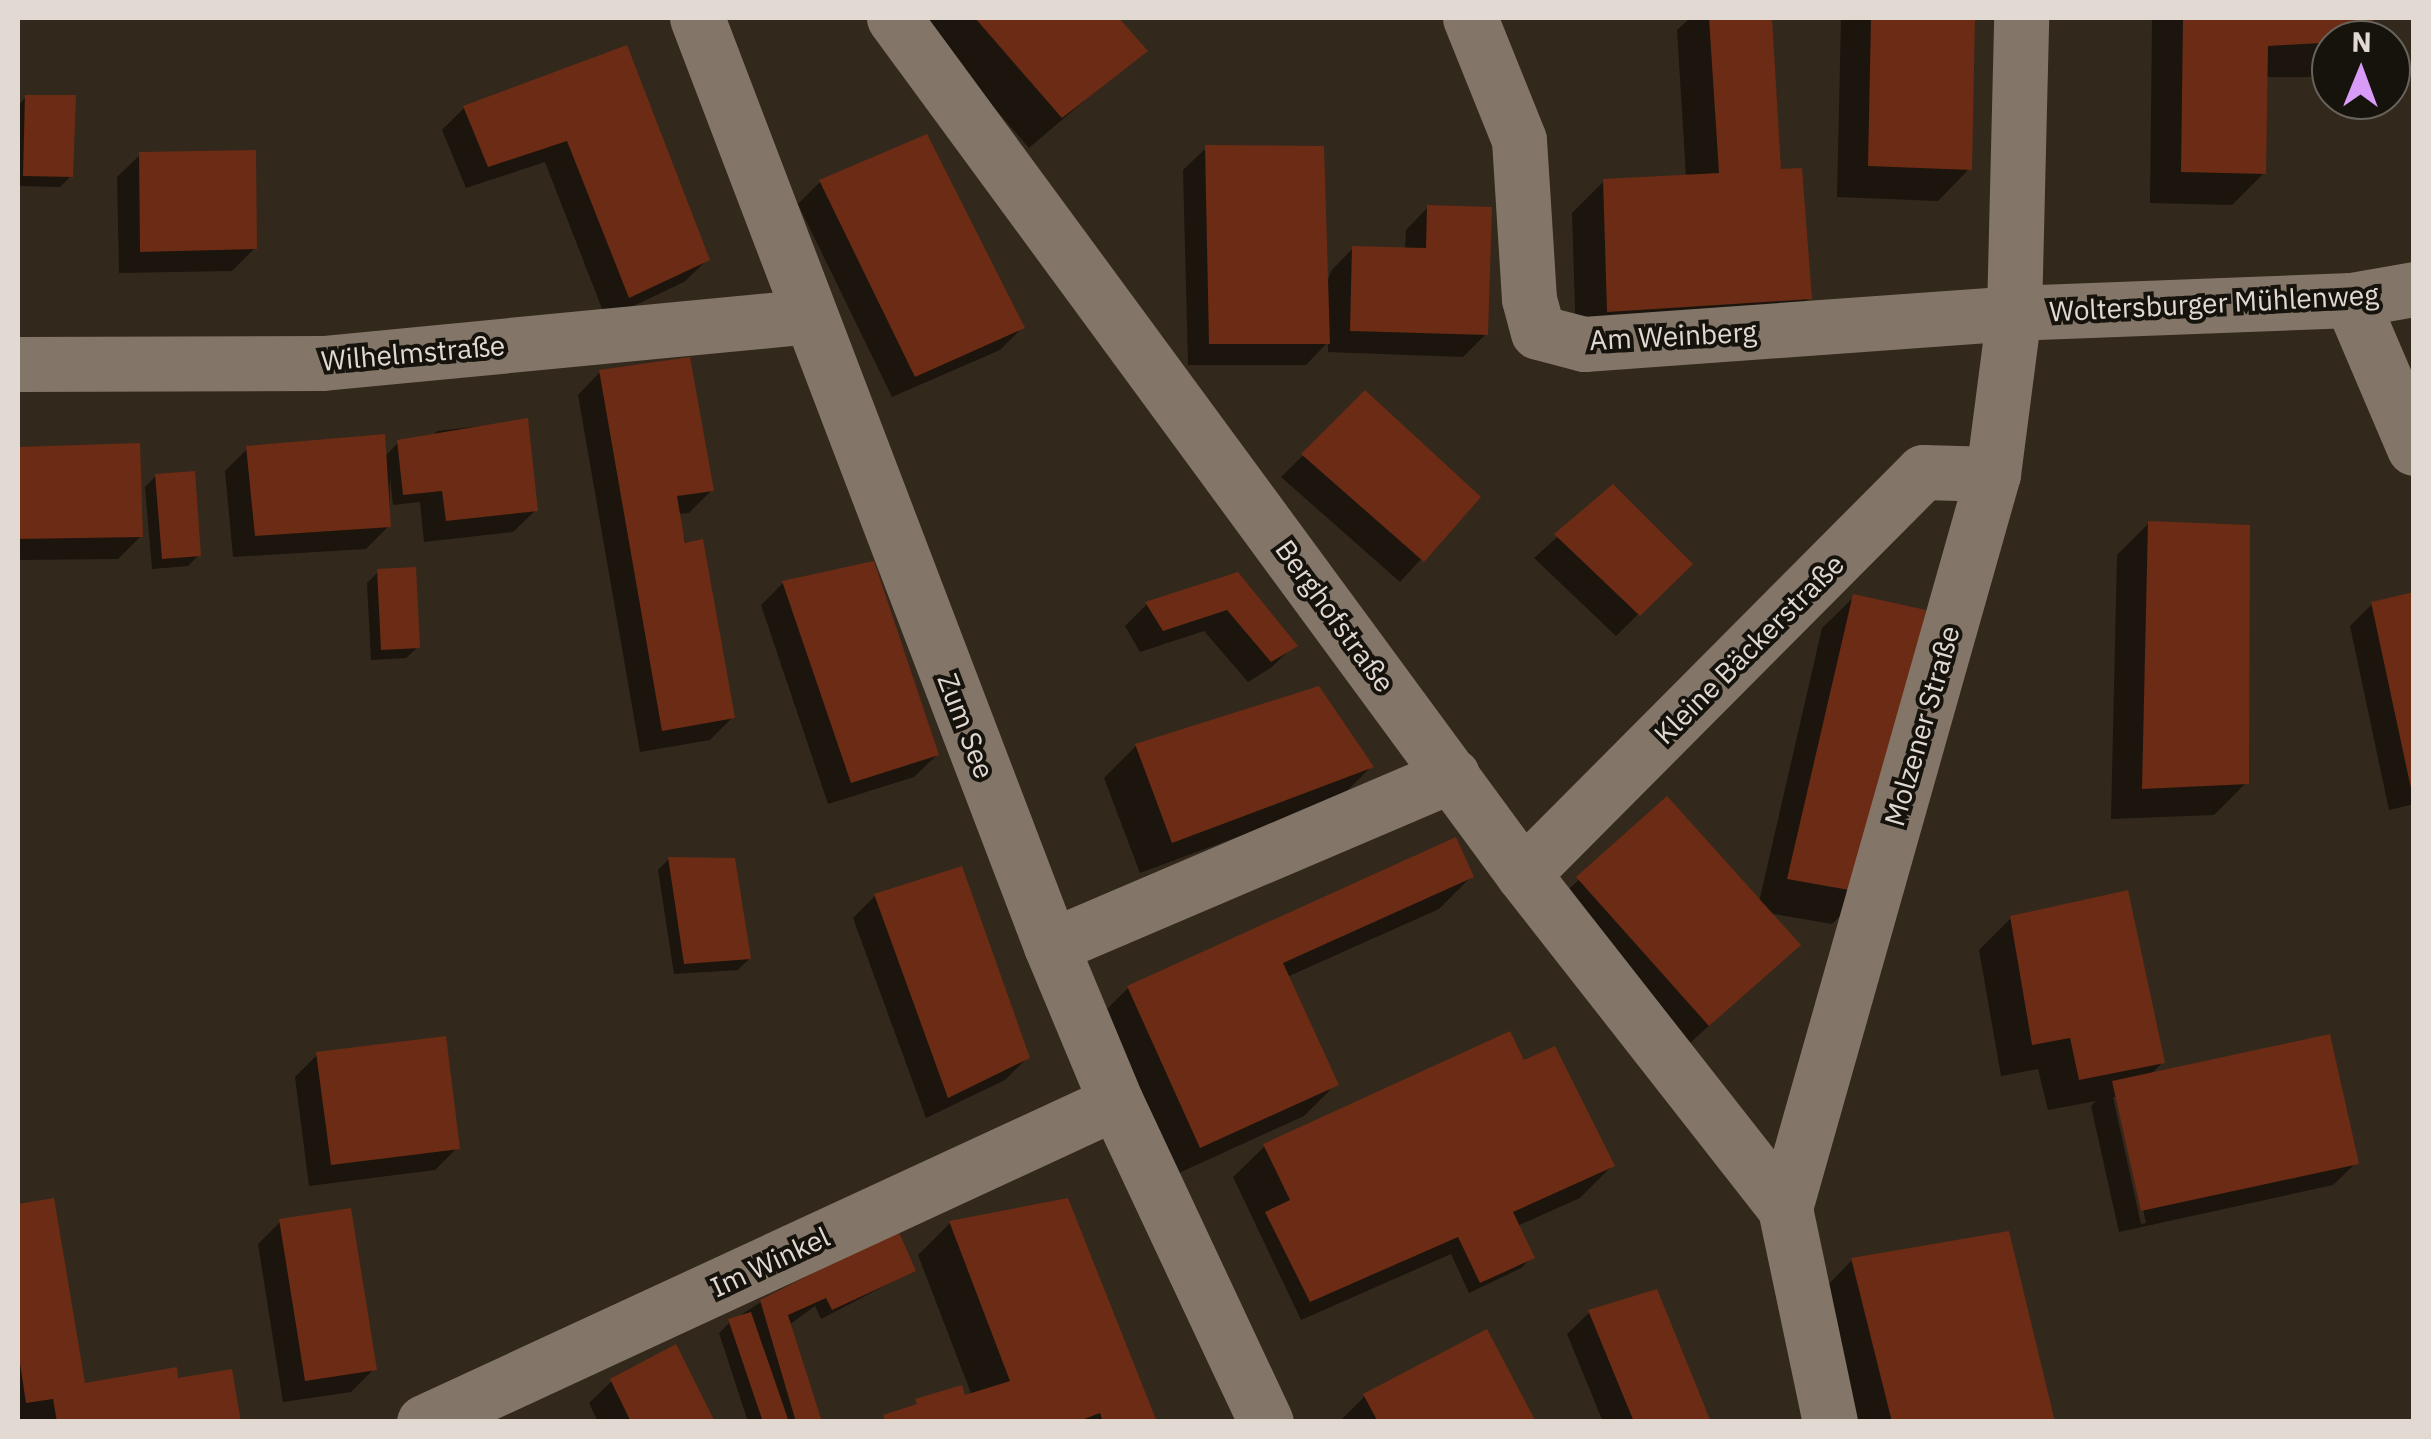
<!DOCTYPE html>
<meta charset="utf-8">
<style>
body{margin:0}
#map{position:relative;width:2431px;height:1439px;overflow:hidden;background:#33281c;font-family:"IBM Plex Sans",sans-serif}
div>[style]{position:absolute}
.shadow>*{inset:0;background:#0007}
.building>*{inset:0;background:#6c2b14}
.street>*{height:55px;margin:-27.5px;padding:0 27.5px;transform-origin:27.5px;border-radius:27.5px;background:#837668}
span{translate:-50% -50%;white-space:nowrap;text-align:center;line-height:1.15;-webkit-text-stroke:8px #16120c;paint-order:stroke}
.street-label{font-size:28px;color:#e1d9d2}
.frame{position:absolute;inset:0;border:20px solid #e1d9d2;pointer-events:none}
.north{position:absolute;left:2311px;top:20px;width:100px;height:100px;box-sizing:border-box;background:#16120c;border:2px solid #67625b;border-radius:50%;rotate:1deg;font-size:28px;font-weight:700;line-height:40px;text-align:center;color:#e1d9d2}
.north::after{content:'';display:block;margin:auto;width:35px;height:45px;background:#d89bf8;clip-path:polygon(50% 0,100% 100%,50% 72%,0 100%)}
</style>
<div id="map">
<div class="shadow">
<i style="clip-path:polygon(916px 18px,1115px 18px,1144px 50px,1029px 148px)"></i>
<i style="clip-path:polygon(1690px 18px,1769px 18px,1778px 171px,1809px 298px,1778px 330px,1576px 342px,1572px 213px,1604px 181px,1686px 177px,1677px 30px)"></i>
<i style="clip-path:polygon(1841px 18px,1973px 18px,1969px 169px,1938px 201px,1837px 197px)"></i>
<i style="clip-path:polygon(2152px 18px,2370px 18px,2370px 40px,2331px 40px,2331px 77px,2265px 77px,2264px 173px,2232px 205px,2150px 203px)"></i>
<i style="clip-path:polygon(625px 48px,707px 260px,684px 282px,606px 319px,545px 162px,466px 188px,442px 130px,464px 108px)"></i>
<i style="clip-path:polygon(26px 97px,71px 176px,60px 187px,18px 186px,18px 106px)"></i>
<i style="clip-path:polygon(1206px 148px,1326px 286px,1331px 271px,1353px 248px,1405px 250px,1406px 230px,1428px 207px,1486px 334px,1463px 357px,1328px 352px,1328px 342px,1306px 365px,1188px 365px,1183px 170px)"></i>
<i style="clip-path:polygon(140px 155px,255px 248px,232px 271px,119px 273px,117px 177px)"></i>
<i style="clip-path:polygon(820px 182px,1022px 328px,1000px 350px,892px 397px,798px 204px)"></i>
<i style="clip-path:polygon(600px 372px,711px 491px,689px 513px,678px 514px,733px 717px,710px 740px,640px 752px,578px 395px)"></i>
<i style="clip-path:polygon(1365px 394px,1478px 497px,1400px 582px,1281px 477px)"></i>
<i style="clip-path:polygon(526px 421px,536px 510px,513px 532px,424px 542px,420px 502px,393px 505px,390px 477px,389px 526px,366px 549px,233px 557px,225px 471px,247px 449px,384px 457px,398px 443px,429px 439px,437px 431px)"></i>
<i style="clip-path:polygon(138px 446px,141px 536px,118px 559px,18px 560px,18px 450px)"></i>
<i style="clip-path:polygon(156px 476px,199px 555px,188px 566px,152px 569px,145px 487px)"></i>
<i style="clip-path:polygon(1613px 487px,1689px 564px,1616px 636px,1534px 558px)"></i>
<i style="clip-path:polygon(2149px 523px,2246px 783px,2214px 815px,2111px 819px,2117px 555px)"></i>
<i style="clip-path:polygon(378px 572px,418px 647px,406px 658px,371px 660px,367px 583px)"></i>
<i style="clip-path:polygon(1237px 575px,1294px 645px,1272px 667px,1248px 682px,1204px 631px,1140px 652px,1125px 626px,1147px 604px)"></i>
<i style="clip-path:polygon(783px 583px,937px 755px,914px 777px,828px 804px,761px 605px)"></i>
<i style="clip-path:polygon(2414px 595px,2414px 804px,2389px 810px,2350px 626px,2372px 604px)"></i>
<i style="clip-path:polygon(1854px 597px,1864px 892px,1832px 924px,1768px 913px,1797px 945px,1676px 1056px,1546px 910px,1667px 799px,1759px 902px,1822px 628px)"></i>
<i style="clip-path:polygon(1136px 746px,1371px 767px,1339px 799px,1140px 873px,1104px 778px)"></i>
<i style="clip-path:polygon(669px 859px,749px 959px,738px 970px,674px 974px,658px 870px)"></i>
<i style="clip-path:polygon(1471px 877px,1439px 909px,1287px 977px,1336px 1084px,1304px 1116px,1168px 1178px,1096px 1020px,1128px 988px)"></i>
<i style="clip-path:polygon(875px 896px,1028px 1057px,1005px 1080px,926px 1118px,853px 918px)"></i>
<i style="clip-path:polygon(evenodd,2011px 918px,2162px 1063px,2149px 1076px,2356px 1163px,2333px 1185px,2119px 1232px,2091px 1106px,2096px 1101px,2048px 1110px,2038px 1069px,2001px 1076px,1979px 950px,2011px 918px,2113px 1097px,2118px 1097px,2146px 1223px,2141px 1224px,2113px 1097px)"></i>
<i style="clip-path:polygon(317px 1055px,457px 1148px,435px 1170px,309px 1186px,295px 1077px)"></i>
<i style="clip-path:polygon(1523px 1063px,1612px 1166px,1580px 1198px,1517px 1226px,1532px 1257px,1521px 1268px,1469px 1293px,1451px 1254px,1301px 1320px,1233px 1177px,1265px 1146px)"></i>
<i style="clip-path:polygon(52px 1201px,83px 1386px,176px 1381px,238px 1422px,18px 1422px,18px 1207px)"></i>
<i style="clip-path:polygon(281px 1221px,374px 1369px,351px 1392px,283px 1402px,258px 1244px)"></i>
<i style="clip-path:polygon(950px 1223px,1155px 1422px,880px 1422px,972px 1396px,918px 1255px)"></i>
<i style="clip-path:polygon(1852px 1260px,2052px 1422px,1853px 1422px,1821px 1292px)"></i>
<i style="clip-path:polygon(913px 1271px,821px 1319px,815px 1306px,789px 1325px,820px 1422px,748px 1422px,719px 1333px,730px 1322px,761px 1302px)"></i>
<i style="clip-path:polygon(1590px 1312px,1709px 1422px,1603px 1422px,1567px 1334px)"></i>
<i style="clip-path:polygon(612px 1381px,712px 1422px,598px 1422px,589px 1403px)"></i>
<i style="clip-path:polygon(1365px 1396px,1533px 1422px,1339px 1422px)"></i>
</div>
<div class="building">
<i style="clip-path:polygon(975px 18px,1119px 18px,1148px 51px,1062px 118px)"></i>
<i style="clip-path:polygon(1709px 18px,1772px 18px,1781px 169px,1802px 168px,1812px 299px,1607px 312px,1603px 179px,1719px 173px)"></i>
<i style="clip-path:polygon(1871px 18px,1975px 18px,1972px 170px,1868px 166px)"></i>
<i style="clip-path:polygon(2183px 18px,2373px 18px,2373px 40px,2268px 46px,2266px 174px,2181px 172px)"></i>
<i style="clip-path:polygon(627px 45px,710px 260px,629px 298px,567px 141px,488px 167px,463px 106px)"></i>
<i style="clip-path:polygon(25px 95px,76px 95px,73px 177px,23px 176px)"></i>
<i style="clip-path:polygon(927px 134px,1025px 328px,915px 377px,819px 180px)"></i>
<i style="clip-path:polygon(1205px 145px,1324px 146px,1330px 344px,1209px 344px)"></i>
<i style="clip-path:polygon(256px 150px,257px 249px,140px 252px,139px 152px)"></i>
<i style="clip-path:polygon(1427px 205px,1492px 207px,1488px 335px,1350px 331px,1352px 246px,1426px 248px)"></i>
<i style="clip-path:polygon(690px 357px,714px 491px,677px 496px,685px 543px,703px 539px,735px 718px,662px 731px,599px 370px)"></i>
<i style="clip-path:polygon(1365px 390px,1481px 497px,1424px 562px,1301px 454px)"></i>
<i style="clip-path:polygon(528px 418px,538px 511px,446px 521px,442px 491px,403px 495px,397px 440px)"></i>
<i style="clip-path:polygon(385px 434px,391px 527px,255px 536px,246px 446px)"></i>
<i style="clip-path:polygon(140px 443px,143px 537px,18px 539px,18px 447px)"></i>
<i style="clip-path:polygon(195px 471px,201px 556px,162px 559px,155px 474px)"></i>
<i style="clip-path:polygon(1613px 484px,1693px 564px,1640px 616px,1554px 534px)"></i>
<i style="clip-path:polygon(2148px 521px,2250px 525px,2249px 784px,2142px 789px)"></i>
<i style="clip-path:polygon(874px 561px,939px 755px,851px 783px,782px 581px)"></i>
<i style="clip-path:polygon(416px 567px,420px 648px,381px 650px,377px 569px)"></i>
<i style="clip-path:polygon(1238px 572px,1298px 646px,1271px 662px,1227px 610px,1163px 631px,1145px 602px)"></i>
<i style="clip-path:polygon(2414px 592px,2414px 793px,2412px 793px,2371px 602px)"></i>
<i style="clip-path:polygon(1853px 594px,1926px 610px,1866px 893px,1787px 879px)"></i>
<i style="clip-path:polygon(1319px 686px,1374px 767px,1172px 843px,1135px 744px)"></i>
<i style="clip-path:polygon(1667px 796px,1801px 945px,1709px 1026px,1576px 877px)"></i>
<i style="clip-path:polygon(1456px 837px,1474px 877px,1283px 963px,1339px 1085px,1200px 1148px,1127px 986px)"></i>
<i style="clip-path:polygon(668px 857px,735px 858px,751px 959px,684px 964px)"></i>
<i style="clip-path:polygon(962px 866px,1030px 1058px,948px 1098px,874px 894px)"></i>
<i style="clip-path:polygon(2128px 890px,2165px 1063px,2079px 1080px,2070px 1038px,2032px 1045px,2010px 916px)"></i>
<i style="clip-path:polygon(1510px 1031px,1524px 1060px,1555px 1046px,1615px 1166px,1513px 1212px,1535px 1258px,1480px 1283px,1458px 1237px,1310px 1302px,1265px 1212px,1290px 1200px,1263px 1144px)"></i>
<i style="clip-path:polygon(2330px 1034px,2359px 1164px,2141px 1211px,2112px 1081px)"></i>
<i style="clip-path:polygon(446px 1036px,460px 1149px,331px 1165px,316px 1052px)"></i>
<i style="clip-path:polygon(54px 1198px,85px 1383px,177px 1367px,178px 1378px,232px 1369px,241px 1422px,57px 1422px,53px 1399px,26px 1403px,18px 1350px,18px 1204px)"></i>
<i style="clip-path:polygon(1068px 1198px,1157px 1422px,1103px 1422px,1100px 1413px,1076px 1422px,885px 1422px,883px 1415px,917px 1404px,915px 1399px,962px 1385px,965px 1395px,1010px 1381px,949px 1221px)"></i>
<i style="clip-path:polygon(351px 1208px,377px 1370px,305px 1381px,279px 1219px)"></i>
<i style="clip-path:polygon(898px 1230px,916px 1271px,832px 1310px,826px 1298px,788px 1315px,822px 1422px,796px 1422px,760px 1300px)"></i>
<i style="clip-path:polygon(2009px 1231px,2055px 1422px,1892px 1422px,1851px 1258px)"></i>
<i style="clip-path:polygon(1657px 1289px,1711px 1422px,1634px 1422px,1588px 1310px)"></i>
<i style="clip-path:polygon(751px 1312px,789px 1422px,763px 1422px,728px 1319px)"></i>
<i style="clip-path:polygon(1487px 1329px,1536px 1422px,1378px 1422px,1363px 1394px)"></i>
<i style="clip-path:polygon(676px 1344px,715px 1422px,631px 1422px,610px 1379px)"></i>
</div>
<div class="street">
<i style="left:697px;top:18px;width:993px;rotate:69.12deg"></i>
<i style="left:1051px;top:946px;width:169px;rotate:67.4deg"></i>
<i style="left:1116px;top:1102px;width:353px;rotate:64.9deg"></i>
<i style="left:894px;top:18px;width:1062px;rotate:53.69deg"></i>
<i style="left:1523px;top:874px;width:424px;rotate:51.9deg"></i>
<i style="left:1470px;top:18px;width:131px;rotate:68.1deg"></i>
<i style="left:1519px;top:140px;width:159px;rotate:86.4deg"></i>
<i style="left:1529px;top:299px;width:34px;rotate:75deg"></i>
<i style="left:1538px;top:332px;width:48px;rotate:14.6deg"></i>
<i style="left:1584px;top:344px;width:431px;rotate:-4.1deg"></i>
<i style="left:2014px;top:313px;width:337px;rotate:-2.2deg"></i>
<i style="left:2351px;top:300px;width:64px;rotate:-9.9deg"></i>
<i style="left:2351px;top:300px;width:161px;rotate:66.9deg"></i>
<i style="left:18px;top:364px;width:305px;rotate:-0.2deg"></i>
<i style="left:323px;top:363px;width:486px;rotate:-5.5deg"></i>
<i style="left:1523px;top:874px;width:567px;rotate:-45.14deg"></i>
<i style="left:1923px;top:472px;width:70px;rotate:1.6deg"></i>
<i style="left:1051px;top:946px;width:436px;rotate:-23.1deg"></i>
<i style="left:424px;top:1422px;width:762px;rotate:-24.82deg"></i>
<i style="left:1830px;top:1422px;width:219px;rotate:-101.9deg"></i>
<i style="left:1785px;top:1208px;width:763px;rotate:-74.18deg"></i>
<i style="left:1993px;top:474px;width:162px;rotate:-82.6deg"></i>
<i style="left:2014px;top:313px;width:295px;rotate:-88.6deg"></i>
</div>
<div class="street-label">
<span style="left:2214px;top:303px;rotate:-3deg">Woltersburger Mühlenweg</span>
<span style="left:1673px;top:336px;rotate:-3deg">Am Weinberg</span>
<span style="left:413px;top:353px;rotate:-5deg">Wilhelmstraße</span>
<span style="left:1335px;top:616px;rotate:54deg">Berghofstraße</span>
<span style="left:1749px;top:649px;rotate:-45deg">Kleine Bäckerstraße</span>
<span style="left:966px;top:726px;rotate:69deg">Zum See</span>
<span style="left:1922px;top:726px;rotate:-74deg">Molzener Straße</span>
<span style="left:770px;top:1262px;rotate:-25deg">Im Winkel</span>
</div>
<div class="frame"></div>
<div class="north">N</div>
</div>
